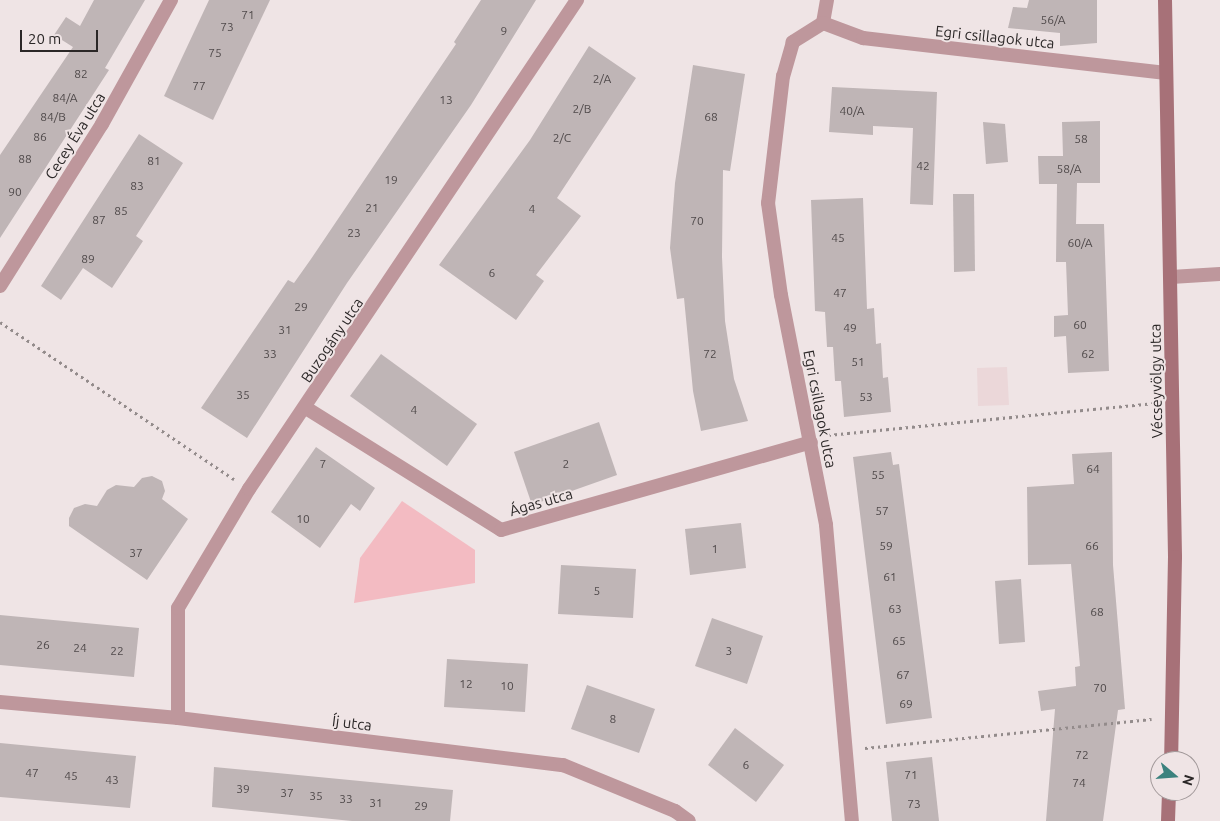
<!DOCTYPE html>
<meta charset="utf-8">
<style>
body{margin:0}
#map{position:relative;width:1220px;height:821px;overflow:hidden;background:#efe4e5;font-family:Ubuntu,sans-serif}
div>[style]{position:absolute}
.built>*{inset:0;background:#ebd7d9}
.green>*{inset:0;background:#f3bbc2}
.building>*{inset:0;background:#bfb5b6}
.path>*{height:3px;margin-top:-1.5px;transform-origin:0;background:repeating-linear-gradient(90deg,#938b8b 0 2.5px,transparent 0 6.5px)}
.service>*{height:14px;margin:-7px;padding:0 7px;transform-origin:7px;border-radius:7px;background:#be979c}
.minor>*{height:14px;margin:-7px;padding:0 7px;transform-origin:7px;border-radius:7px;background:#be979c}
.secondary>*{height:14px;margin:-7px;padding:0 7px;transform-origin:7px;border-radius:7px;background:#a77178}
span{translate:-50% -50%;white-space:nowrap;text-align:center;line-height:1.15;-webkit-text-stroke:4px #efe4e5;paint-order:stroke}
.number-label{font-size:12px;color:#504a4b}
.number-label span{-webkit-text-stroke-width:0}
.street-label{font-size:15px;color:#2b2727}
.north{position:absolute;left:1150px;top:751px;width:50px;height:50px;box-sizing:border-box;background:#efe4e5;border:1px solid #a19899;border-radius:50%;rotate:108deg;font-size:14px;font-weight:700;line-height:20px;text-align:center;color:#2b2727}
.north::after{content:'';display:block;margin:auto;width:18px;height:22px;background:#3b827e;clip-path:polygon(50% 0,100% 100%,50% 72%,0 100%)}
.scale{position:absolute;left:20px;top:30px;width:78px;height:22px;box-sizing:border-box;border:2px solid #2b2727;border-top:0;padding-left:6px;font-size:15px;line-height:18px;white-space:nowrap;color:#2b2727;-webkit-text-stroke:4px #efe4e5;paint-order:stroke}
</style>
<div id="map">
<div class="built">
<i style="clip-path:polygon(1007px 367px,1009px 405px,978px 406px,977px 368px)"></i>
</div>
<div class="green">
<i style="clip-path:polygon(402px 501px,475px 550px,475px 583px,354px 603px,360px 558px)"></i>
</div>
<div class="building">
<i style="clip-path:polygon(94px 0,145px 0,105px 68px,109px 70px,0 238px,0 155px,73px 47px,54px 35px,66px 17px,80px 26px)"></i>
<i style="clip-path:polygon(209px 0,270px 0,213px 120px,164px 96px)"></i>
<i style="clip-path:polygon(481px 0,536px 0,471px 105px,347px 283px,247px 438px,201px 408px,288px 280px,294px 283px,311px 259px,456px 44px,454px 42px)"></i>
<i style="clip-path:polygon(1029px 0,1097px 0,1097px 43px,1060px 46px,1060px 33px,1008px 28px,1013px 7px,1027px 8px)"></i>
<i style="clip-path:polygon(589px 46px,636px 78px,557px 198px,581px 216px,536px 275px,544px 281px,516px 320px,439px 265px,530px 140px)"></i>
<i style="clip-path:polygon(693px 65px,745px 74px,730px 171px,723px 170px,722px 257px,725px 321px,734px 379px,748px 421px,701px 431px,693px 391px,684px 298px,677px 299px,670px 248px,675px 183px)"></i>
<i style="clip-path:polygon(832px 87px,937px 92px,933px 205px,910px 204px,913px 128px,873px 126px,873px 135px,829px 132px)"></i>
<i style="clip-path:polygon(1100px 121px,1100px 183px,1077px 183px,1076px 224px,1104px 224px,1109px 371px,1068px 373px,1066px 336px,1054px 337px,1054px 316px,1068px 315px,1066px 262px,1056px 262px,1057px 184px,1039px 184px,1038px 156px,1063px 156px,1062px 122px)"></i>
<i style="clip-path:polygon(983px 122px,1005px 124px,1008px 162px,986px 164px)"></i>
<i style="clip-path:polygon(139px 134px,183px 163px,136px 236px,143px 241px,112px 288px,83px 268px,61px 300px,41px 286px)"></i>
<i style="clip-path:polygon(953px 194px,974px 194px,975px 271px,954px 272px)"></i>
<i style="clip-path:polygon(863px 198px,867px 309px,874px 308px,876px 344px,881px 343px,883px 378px,888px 377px,891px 412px,844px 417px,841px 381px,835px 381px,833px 347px,827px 347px,825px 312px,815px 311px,811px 200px)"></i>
<i style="clip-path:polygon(381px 354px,477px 424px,447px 466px,350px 396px)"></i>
<i style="clip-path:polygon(599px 422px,617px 475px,532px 505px,514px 452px)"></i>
<i style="clip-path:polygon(316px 447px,375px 488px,360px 511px,351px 504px,320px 548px,271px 512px)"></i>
<i style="clip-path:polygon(891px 452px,893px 465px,899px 464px,932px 718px,886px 724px,853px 457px)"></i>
<i style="clip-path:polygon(1112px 452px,1113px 565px,1125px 709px,1118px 710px,1103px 821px,1046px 821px,1055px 709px,1041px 711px,1038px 691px,1076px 686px,1075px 667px,1080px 666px,1071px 564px,1028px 565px,1027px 487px,1074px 484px,1072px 454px)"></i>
<i style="clip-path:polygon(152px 476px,162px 481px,165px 491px,162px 499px,188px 519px,147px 580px,69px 526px,69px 518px,74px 508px,85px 504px,97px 506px,107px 490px,116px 485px,134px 487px,142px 478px)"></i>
<i style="clip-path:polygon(741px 523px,746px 568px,690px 575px,685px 529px)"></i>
<i style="clip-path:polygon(561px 565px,636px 569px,633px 618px,558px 614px)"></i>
<i style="clip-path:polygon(1021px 579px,1025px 642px,999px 644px,995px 581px)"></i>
<i style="clip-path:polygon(0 615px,139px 628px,134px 677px,0 665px)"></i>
<i style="clip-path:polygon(712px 618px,763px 636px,747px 684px,695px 666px)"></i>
<i style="clip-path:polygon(447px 659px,528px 664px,525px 712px,444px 707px)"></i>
<i style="clip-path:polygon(587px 685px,655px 709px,639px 753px,571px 729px)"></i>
<i style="clip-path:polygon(735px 728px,784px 765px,756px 802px,708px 765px)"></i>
<i style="clip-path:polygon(0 743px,136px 756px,130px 808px,0 797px)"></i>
<i style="clip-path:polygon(932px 757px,939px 821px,892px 821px,886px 762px)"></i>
<i style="clip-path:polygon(214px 767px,453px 790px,450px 821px,352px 821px,212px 807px)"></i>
</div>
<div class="path">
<i style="left:0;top:322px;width:282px;rotate:33.9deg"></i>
<i style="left:828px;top:435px;width:326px;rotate:-5.6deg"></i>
<i style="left:865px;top:748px;width:288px;rotate:-5.8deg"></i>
</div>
<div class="service">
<i style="left:1171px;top:277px;width:49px;rotate:-3.5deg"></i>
</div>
<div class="minor">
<i style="left:827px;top:0;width:23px;rotate:100deg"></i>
<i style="left:823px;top:23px;width:36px;rotate:148deg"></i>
<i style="left:793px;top:42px;width:35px;rotate:106deg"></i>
<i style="left:783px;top:76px;width:128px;rotate:96.7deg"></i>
<i style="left:768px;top:203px;width:93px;rotate:82deg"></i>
<i style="left:781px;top:295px;width:234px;rotate:78.9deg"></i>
<i style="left:826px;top:525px;width:297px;rotate:85deg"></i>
<i style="left:823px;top:23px;width:43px;rotate:20.6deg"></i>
<i style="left:863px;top:38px;width:305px;rotate:6.6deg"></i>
<i style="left:0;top:286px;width:191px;rotate:-57.8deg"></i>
<i style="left:102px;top:124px;width:142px;rotate:-60.9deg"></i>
<i style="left:306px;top:408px;width:230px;rotate:32deg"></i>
<i style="left:501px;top:530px;width:322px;rotate:-15.8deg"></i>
<i style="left:0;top:702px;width:179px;rotate:5.1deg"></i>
<i style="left:178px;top:718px;width:388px;rotate:7deg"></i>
<i style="left:563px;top:765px;width:121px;rotate:22.3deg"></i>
<i style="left:675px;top:811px;width:17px;rotate:36deg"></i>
<i style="left:178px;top:718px;width:110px;rotate:-90deg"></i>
<i style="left:178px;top:608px;width:139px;rotate:-59.2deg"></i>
<i style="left:249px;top:489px;width:589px;rotate:-56.15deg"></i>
</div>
<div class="secondary">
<i style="left:1165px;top:0;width:557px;rotate:88.97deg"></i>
<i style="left:1175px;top:557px;width:204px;rotate:91.1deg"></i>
<i style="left:1168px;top:821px;width:30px;rotate:-88deg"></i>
</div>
<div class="number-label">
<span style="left:248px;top:15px">71</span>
<span style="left:1053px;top:20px">56/A</span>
<span style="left:227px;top:27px">73</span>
<span style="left:504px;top:31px">9</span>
<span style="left:215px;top:53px">75</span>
<span style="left:81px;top:74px">82</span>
<span style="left:602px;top:79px">2/A</span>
<span style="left:199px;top:86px">77</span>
<span style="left:65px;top:98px">84/A</span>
<span style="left:446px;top:100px">13</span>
<span style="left:582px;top:109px">2/B</span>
<span style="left:852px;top:111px">40/A</span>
<span style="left:53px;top:117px">84/B</span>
<span style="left:711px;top:117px">68</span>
<span style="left:40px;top:137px">86</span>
<span style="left:562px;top:138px">2/C</span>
<span style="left:1081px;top:139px">58</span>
<span style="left:25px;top:159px">88</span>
<span style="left:154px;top:161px">81</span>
<span style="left:923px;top:166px">42</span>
<span style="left:1069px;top:169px">58/A</span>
<span style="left:391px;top:180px">19</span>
<span style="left:137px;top:186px">83</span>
<span style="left:15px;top:192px">90</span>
<span style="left:372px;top:208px">21</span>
<span style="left:532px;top:209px">4</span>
<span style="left:121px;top:211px">85</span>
<span style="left:99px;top:220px">87</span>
<span style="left:697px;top:221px">70</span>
<span style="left:354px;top:233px">23</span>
<span style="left:838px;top:238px">45</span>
<span style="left:1080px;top:243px">60/A</span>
<span style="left:88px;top:259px">89</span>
<span style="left:492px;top:273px">6</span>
<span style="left:840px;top:293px">47</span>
<span style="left:301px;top:307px">29</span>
<span style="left:1080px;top:325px">60</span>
<span style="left:850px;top:328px">49</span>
<span style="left:285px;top:330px">31</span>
<span style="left:270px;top:354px">33</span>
<span style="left:710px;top:354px">72</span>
<span style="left:1088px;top:354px">62</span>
<span style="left:858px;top:362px">51</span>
<span style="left:243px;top:395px">35</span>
<span style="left:866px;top:397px">53</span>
<span style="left:414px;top:410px">4</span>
<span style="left:323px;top:464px">7</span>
<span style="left:566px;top:464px">2</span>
<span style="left:1093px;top:469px">64</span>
<span style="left:878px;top:475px">55</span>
<span style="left:882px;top:511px">57</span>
<span style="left:303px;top:519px">10</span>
<span style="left:886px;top:546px">59</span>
<span style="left:1092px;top:546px">66</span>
<span style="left:715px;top:549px">1</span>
<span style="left:136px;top:553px">37</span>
<span style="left:890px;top:577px">61</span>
<span style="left:597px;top:591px">5</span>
<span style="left:895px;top:609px">63</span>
<span style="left:1097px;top:612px">68</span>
<span style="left:899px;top:641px">65</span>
<span style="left:43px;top:645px">26</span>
<span style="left:80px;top:648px">24</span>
<span style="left:117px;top:651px">22</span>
<span style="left:729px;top:651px">3</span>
<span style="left:903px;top:675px">67</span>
<span style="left:466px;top:684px">12</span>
<span style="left:507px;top:686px">10</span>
<span style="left:1100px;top:688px">70</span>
<span style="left:906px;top:704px">69</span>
<span style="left:613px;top:719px">8</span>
<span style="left:1082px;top:755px">72</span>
<span style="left:746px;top:765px">6</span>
<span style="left:32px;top:773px">47</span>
<span style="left:911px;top:775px">71</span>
<span style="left:71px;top:776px">45</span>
<span style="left:112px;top:780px">43</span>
<span style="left:1079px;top:783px">74</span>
<span style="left:243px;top:789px">39</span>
<span style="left:287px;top:793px">37</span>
<span style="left:316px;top:796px">35</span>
<span style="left:346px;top:799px">33</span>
<span style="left:376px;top:803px">31</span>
<span style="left:914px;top:804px">73</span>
<span style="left:421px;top:806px">29</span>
</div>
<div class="street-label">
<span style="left:995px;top:37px;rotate:6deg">Egri csillagok utca</span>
<span style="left:75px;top:136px;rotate:-58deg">Cecey Éva utca</span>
<span style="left:332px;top:340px;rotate:-56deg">Buzogány utca</span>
<span style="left:1156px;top:381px;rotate:-91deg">Vécseyvölgy utca</span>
<span style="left:820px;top:409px;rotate:79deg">Egri csillagok utca</span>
<span style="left:541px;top:502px;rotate:-16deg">Ágas utca</span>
<span style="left:352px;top:723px;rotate:7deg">Íj utca</span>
</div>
<div class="north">N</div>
<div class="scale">20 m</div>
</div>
